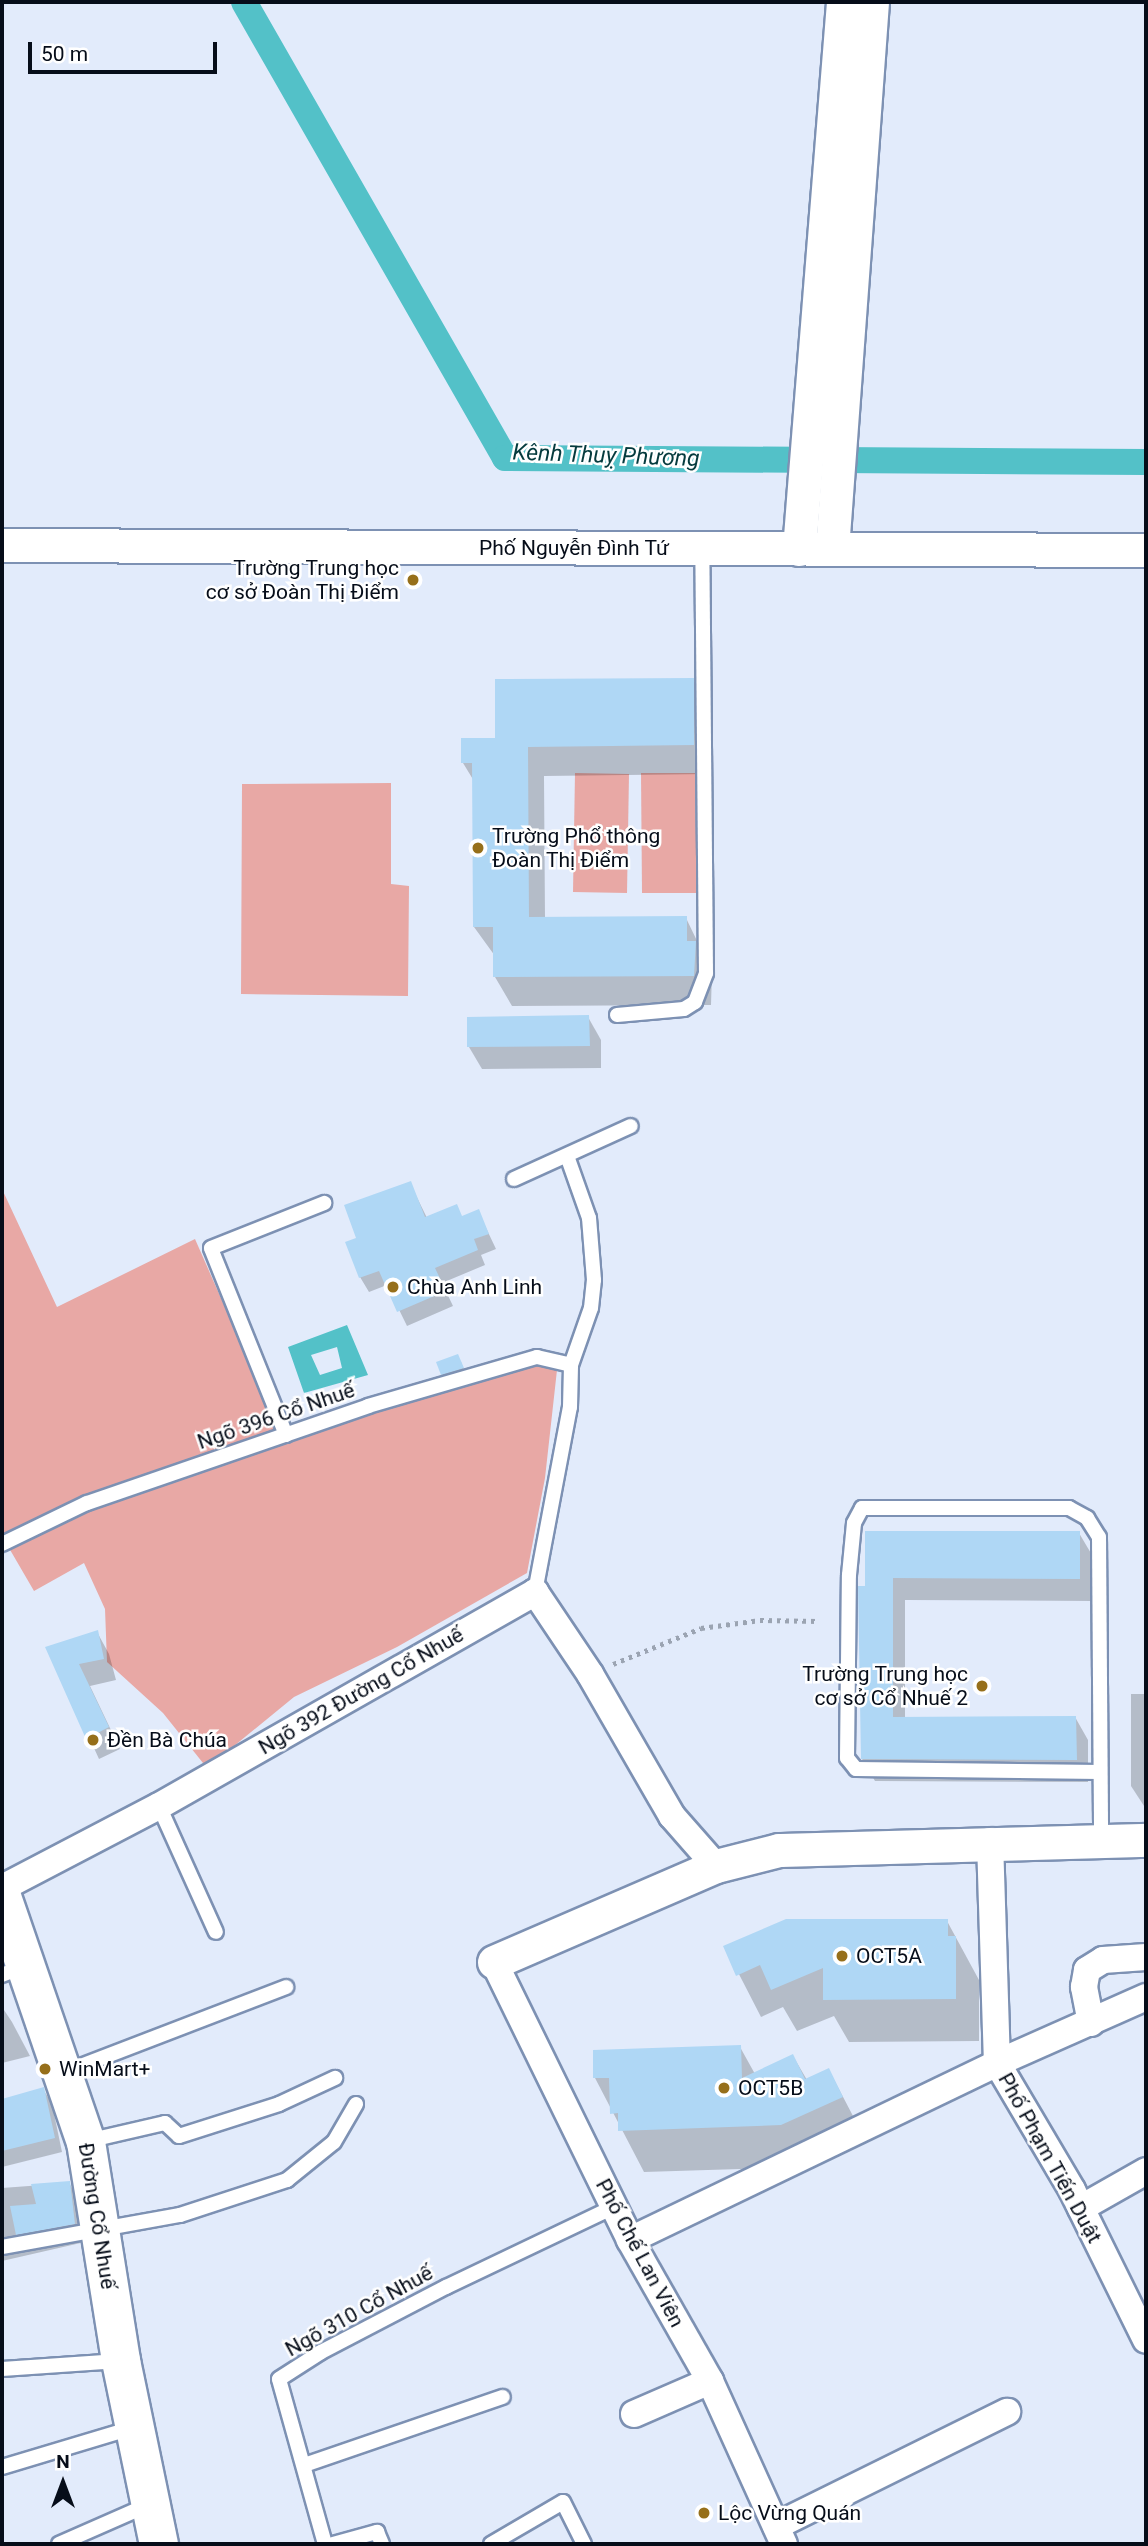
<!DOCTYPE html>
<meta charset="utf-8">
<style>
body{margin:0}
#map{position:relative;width:1148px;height:2546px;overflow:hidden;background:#e2ebfb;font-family:Roboto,sans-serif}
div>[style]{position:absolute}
.green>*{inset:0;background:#e8a8a5}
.water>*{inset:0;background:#53c1c8}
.shadow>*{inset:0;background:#0003}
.canal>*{height:26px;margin:-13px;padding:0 13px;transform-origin:13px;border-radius:13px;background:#53c1c8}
.building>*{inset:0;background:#afd7f5}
.path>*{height:4.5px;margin-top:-2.25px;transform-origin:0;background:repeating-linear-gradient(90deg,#9ba4b2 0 3.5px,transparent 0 8.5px)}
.roads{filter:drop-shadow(2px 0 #7d91b3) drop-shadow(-2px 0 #7d91b3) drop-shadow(0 2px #7d91b3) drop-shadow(0 -2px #7d91b3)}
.service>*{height:14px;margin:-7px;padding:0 7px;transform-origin:7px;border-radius:7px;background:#fff}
.minor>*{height:26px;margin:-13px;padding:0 13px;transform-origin:13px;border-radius:13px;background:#fff}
.tertiary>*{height:33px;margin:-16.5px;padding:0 16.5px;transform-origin:16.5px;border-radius:16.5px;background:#fff}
.secondary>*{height:38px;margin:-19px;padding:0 19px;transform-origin:19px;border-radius:19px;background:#fff}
.dots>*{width:19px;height:19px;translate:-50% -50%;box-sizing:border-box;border:4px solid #fff;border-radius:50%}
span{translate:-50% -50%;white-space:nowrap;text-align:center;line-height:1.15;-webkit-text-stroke:5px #fff;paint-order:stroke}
.street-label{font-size:21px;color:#060d19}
.poi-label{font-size:21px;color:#060d19}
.right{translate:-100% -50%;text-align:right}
.left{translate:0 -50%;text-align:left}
.water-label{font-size:23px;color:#053b3e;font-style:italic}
.frame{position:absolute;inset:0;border:4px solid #060d19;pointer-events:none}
.north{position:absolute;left:28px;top:2448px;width:70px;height:70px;-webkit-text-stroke:5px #fff;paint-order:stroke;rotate:0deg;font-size:19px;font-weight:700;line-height:28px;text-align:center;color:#060d19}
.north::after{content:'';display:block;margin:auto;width:24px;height:32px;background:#060d19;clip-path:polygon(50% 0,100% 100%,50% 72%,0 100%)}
.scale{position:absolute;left:28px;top:42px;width:189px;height:32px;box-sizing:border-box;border:4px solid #060d19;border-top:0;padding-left:9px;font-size:21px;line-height:24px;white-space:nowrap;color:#060d19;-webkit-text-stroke:5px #fff;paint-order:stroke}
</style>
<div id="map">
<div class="green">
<i style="clip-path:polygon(575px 773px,629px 774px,627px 893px,573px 892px)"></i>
<i style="clip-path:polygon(641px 773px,695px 773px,697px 893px,642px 893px)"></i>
<i style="clip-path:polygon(391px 783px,391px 884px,409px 886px,408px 996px,241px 994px,242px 784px)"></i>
<i style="clip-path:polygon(2px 1189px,57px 1307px,195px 1239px,285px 1444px,314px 1431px,544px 1361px,557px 1370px,545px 1478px,527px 1573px,397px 1647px,294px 1697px,207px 1768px,163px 1713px,107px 1662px,105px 1609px,84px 1563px,34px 1591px,2px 1536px)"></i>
</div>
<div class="water">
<i style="clip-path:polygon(evenodd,347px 1325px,368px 1375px,304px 1393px,288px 1347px,347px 1325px,337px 1347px,342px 1368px,320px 1375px,311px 1355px,337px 1347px)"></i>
</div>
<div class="shadow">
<i style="clip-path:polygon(693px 680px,710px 709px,710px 774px,544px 776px,545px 919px,686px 918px,712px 972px,711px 1005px,512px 1006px,495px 977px,495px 956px,474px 927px,474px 781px,463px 763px,497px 739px)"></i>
<i style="clip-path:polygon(588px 1017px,601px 1040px,601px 1068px,482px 1069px,469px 1047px)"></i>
<i style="clip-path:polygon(410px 1183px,427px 1218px,463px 1218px,478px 1211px,496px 1249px,481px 1255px,485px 1265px,442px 1283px,453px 1306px,407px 1326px,387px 1285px,369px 1292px,360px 1277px,359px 1239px)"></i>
<i style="clip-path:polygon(461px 1362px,466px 1375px,446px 1381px,442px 1374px)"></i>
<i style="clip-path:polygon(867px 1532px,1079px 1533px,1092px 1555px,1092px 1601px,905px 1600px,905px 1719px,1075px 1717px,1088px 1740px,1088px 1782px,875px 1781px,862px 1759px)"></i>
<i style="clip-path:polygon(97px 1632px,109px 1654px,116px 1680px,90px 1686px,120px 1749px,99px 1759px,48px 1648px)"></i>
<i style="clip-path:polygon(1131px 1694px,1146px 1694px,1146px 1809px,1131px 1786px)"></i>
<i style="clip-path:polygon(947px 1921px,979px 1980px,979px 2041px,849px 2042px,834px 2016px,797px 2031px,783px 2007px,761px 2017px,725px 1947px)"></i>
<i style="clip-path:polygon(2px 2007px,12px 2022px,30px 2056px,2px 2063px)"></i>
<i style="clip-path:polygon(740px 2047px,755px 2074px,793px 2056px,807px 2080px,829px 2070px,865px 2139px,805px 2167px,644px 2172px,595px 2078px)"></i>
<i style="clip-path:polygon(43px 2089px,52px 2104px,62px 2152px,2px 2167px,2px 2101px)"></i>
<i style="clip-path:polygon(69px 2183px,80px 2201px,85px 2242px,2px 2261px,2px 2188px)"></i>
</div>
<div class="canal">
<i style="left:244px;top:2px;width:525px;rotate:60.21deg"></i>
<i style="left:505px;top:458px;width:641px;rotate:0.36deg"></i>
</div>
<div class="building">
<i style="clip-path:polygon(694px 678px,694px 745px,528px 747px,529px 917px,687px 916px,687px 941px,696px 941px,694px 976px,493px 977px,493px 927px,473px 927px,472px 763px,461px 763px,461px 738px,495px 738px,495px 679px)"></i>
<i style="clip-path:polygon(589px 1015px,590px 1046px,467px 1047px,467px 1017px)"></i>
<i style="clip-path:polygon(411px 1181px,425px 1217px,457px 1204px,462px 1216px,479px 1209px,489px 1234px,474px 1239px,478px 1250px,435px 1268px,446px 1291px,397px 1312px,379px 1271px,359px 1278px,345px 1242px,356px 1238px,344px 1205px)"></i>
<i style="clip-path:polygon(458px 1354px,464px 1368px,441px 1375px,436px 1362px)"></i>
<i style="clip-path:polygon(865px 1531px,1080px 1531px,1080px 1579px,893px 1578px,893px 1717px,1076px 1716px,1077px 1760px,861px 1759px,858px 1586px,865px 1586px)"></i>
<i style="clip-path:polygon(98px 1630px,104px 1659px,79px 1664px,109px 1727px,86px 1739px,45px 1647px)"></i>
<i style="clip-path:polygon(786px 1919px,948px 1919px,948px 1936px,956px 1936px,956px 1999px,823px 2000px,823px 1968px,771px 1990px,760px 1965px,736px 1976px,723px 1946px)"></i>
<i style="clip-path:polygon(741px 2045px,742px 2078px,793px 2054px,805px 2079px,829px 2068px,843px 2097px,781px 2125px,618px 2131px,618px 2113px,610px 2114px,609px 2078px,593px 2078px,593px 2050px)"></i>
<i style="clip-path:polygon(44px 2087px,55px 2138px,2px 2151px,2px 2099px)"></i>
<i style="clip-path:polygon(70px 2181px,75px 2224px,16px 2235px,10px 2206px,36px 2204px,31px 2184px)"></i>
</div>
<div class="path">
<i style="left:613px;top:1664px;width:95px;rotate:-22.2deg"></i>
<i style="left:701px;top:1628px;width:60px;rotate:-7.7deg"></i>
<i style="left:760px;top:1620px;width:58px;rotate:1deg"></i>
</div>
<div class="roads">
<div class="service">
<i style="left:617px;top:1015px;width:67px;rotate:-5.1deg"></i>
<i style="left:684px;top:1009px;width:13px;rotate:-32deg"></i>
<i style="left:695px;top:1002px;width:31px;rotate:-69deg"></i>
<i style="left:706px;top:973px;width:424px;rotate:-90.5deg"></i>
<i style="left:514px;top:1179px;width:128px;rotate:-24.4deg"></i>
<i style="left:286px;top:1435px;width:201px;rotate:-111.9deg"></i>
<i style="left:211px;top:1248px;width:122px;rotate:-21.7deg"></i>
<i style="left:2px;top:1544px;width:94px;rotate:-25.8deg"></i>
<i style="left:87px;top:1503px;width:297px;rotate:-19deg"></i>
<i style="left:368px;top:1406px;width:176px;rotate:-16.2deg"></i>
<i style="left:537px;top:1357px;width:35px;rotate:13deg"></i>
<i style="left:535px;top:1592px;width:188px;rotate:-79.3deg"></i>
<i style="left:570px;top:1407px;width:42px;rotate:-88.6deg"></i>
<i style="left:571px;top:1365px;width:60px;rotate:-70.7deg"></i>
<i style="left:591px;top:1308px;width:28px;rotate:-84deg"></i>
<i style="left:594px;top:1280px;width:62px;rotate:-94.6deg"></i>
<i style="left:589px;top:1218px;width:66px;rotate:-109.5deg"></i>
<i style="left:1100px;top:1772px;width:244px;rotate:-179.3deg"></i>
<i style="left:856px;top:1769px;width:14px;rotate:-129deg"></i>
<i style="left:847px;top:1758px;width:183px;rotate:-89.4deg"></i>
<i style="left:849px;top:1575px;width:52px;rotate:-84.5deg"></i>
<i style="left:854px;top:1523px;width:17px;rotate:-62deg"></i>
<i style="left:862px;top:1508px;width:207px"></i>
<i style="left:1069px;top:1508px;width:21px;rotate:29deg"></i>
<i style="left:1087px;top:1518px;width:22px;rotate:58deg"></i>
<i style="left:1099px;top:1537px;width:302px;rotate:89.6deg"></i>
<i style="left:159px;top:1806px;width:138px;rotate:65.7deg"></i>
<i style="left:2px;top:1975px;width:24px;rotate:-22deg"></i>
<i style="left:65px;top:2072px;width:237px;rotate:-21deg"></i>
<i style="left:87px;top:2141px;width:80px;rotate:-13deg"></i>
<i style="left:165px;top:2123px;width:19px;rotate:43deg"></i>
<i style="left:179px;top:2136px;width:105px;rotate:-17.7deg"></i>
<i style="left:279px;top:2104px;width:62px;rotate:-24.9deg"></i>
<i style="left:2px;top:2247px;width:181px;rotate:-10.2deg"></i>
<i style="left:180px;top:2215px;width:113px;rotate:-18.1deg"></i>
<i style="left:287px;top:2180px;width:60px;rotate:-39deg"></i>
<i style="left:334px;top:2142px;width:44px;rotate:-59.9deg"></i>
<i style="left:2px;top:2369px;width:117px;rotate:-3.9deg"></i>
<i style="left:304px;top:2465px;width:210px;rotate:-18.9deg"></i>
<i style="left:2px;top:2467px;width:136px;rotate:-16.7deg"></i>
<i style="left:59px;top:2544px;width:97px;rotate:-23.7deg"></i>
<i style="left:325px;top:2544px;width:171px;rotate:-105.6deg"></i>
<i style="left:279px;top:2379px;width:50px;rotate:-32.7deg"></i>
<i style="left:321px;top:2352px;width:141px;rotate:-27.5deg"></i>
<i style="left:446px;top:2287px;width:186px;rotate:-25.5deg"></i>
<i style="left:333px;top:2544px;width:46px;rotate:-15.3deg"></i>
<i style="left:377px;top:2532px;width:13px;rotate:67deg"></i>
<i style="left:491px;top:2544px;width:83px;rotate:-30.3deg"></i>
<i style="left:563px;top:2502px;width:47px;rotate:63.4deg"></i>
</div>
<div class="minor">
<i style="left:990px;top:1841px;width:222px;rotate:88.2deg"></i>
<i style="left:997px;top:2063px;width:147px;rotate:59.4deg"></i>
<i style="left:1072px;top:2190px;width:167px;rotate:63.7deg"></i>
<i style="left:2px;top:1888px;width:177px;rotate:-27.6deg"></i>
<i style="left:159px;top:1806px;width:433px;rotate:-29.6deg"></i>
<i style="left:535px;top:1592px;width:99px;rotate:56.1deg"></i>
<i style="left:590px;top:1674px;width:164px;rotate:60deg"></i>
<i style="left:672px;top:1816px;width:67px;rotate:48.7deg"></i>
<i style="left:494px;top:1962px;width:309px;rotate:63.9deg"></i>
<i style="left:630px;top:2240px;width:162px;rotate:60.4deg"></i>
<i style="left:710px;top:2381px;width:179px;rotate:65.6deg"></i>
<i style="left:1091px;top:2023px;width:37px;rotate:-101deg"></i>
<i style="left:1084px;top:1987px;width:17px;rotate:-80deg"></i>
<i style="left:1087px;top:1970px;width:19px;rotate:-32deg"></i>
<i style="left:1103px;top:1960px;width:43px;rotate:-4deg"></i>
<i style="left:1081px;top:2208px;width:75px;rotate:-29.6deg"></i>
<i style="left:630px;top:2240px;width:407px;rotate:-25.7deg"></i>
<i style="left:997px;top:2063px;width:163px;rotate:-23.9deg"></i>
<i style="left:634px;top:2414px;width:83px;rotate:-23.5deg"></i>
<i style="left:776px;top:2526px;width:258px;rotate:-26.3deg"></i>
</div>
<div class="tertiary">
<i style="left:2px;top:545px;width:1144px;rotate:0.25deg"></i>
<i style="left:799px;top:549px;width:549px;rotate:-85.4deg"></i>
<i style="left:832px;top:549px;width:548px;rotate:-85.82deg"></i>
<i style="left:494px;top:1962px;width:242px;rotate:-23.4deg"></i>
<i style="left:716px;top:1866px;width:65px;rotate:-14.3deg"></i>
<i style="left:779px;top:1850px;width:367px;rotate:-1.6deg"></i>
</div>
<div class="secondary">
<i style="left:2px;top:1897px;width:259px;rotate:71.1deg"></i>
<i style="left:86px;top:2142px;width:222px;rotate:80.9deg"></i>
<i style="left:121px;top:2361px;width:187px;rotate:78.3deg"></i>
</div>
</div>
<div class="dots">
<i style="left:413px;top:580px;background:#966f1a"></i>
<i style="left:478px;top:848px;background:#966f1a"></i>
<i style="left:393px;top:1287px;background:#966f1a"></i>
<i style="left:982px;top:1686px;background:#966f1a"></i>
<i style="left:93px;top:1740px;background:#966f1a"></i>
<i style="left:842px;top:1956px;background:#966f1a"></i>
<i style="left:45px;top:2069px;background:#966f1a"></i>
<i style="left:724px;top:2088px;background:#966f1a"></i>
<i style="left:704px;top:2513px;background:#966f1a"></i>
</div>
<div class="street-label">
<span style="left:574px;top:548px">Phố Nguyễn Đình Tứ</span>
<span style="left:276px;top:1416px;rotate:-19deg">Ngõ 396 Cổ Nhuế</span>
<span style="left:361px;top:1691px;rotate:-30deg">Ngõ 392 Đường Cổ Nhuế</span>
<span style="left:1050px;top:2158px;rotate:61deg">Phố Phạm Tiến Duật</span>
<span style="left:97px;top:2216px;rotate:81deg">Đường Cổ Nhuế</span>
<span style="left:640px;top:2253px;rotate:62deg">Phố Chế Lan Viên</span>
<span style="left:359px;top:2311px;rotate:-29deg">Ngõ 310 Cổ Nhuế</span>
</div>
<div class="poi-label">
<span class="right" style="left:399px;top:580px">Trường Trung học<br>cơ sở Đoàn Thị Điểm</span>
<span class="left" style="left:492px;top:848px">Trường Phổ thông<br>Đoàn Thị Điểm</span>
<span class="left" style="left:407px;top:1287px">Chùa Anh Linh</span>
<span class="right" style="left:968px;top:1686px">Trường Trung học<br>cơ sở Cổ Nhuế 2</span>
<span class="left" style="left:107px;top:1740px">Đền Bà Chúa</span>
<span class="left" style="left:856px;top:1956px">OCT5A</span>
<span class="left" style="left:59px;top:2069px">WinMart+</span>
<span class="left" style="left:738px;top:2088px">OCT5B</span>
<span class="left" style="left:718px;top:2513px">Lộc Vừng Quán</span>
</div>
<div class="water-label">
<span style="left:606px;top:456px;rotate:2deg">Kênh Thuỵ Phương</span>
</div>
<div class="frame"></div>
<div class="north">N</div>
<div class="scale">50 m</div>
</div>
